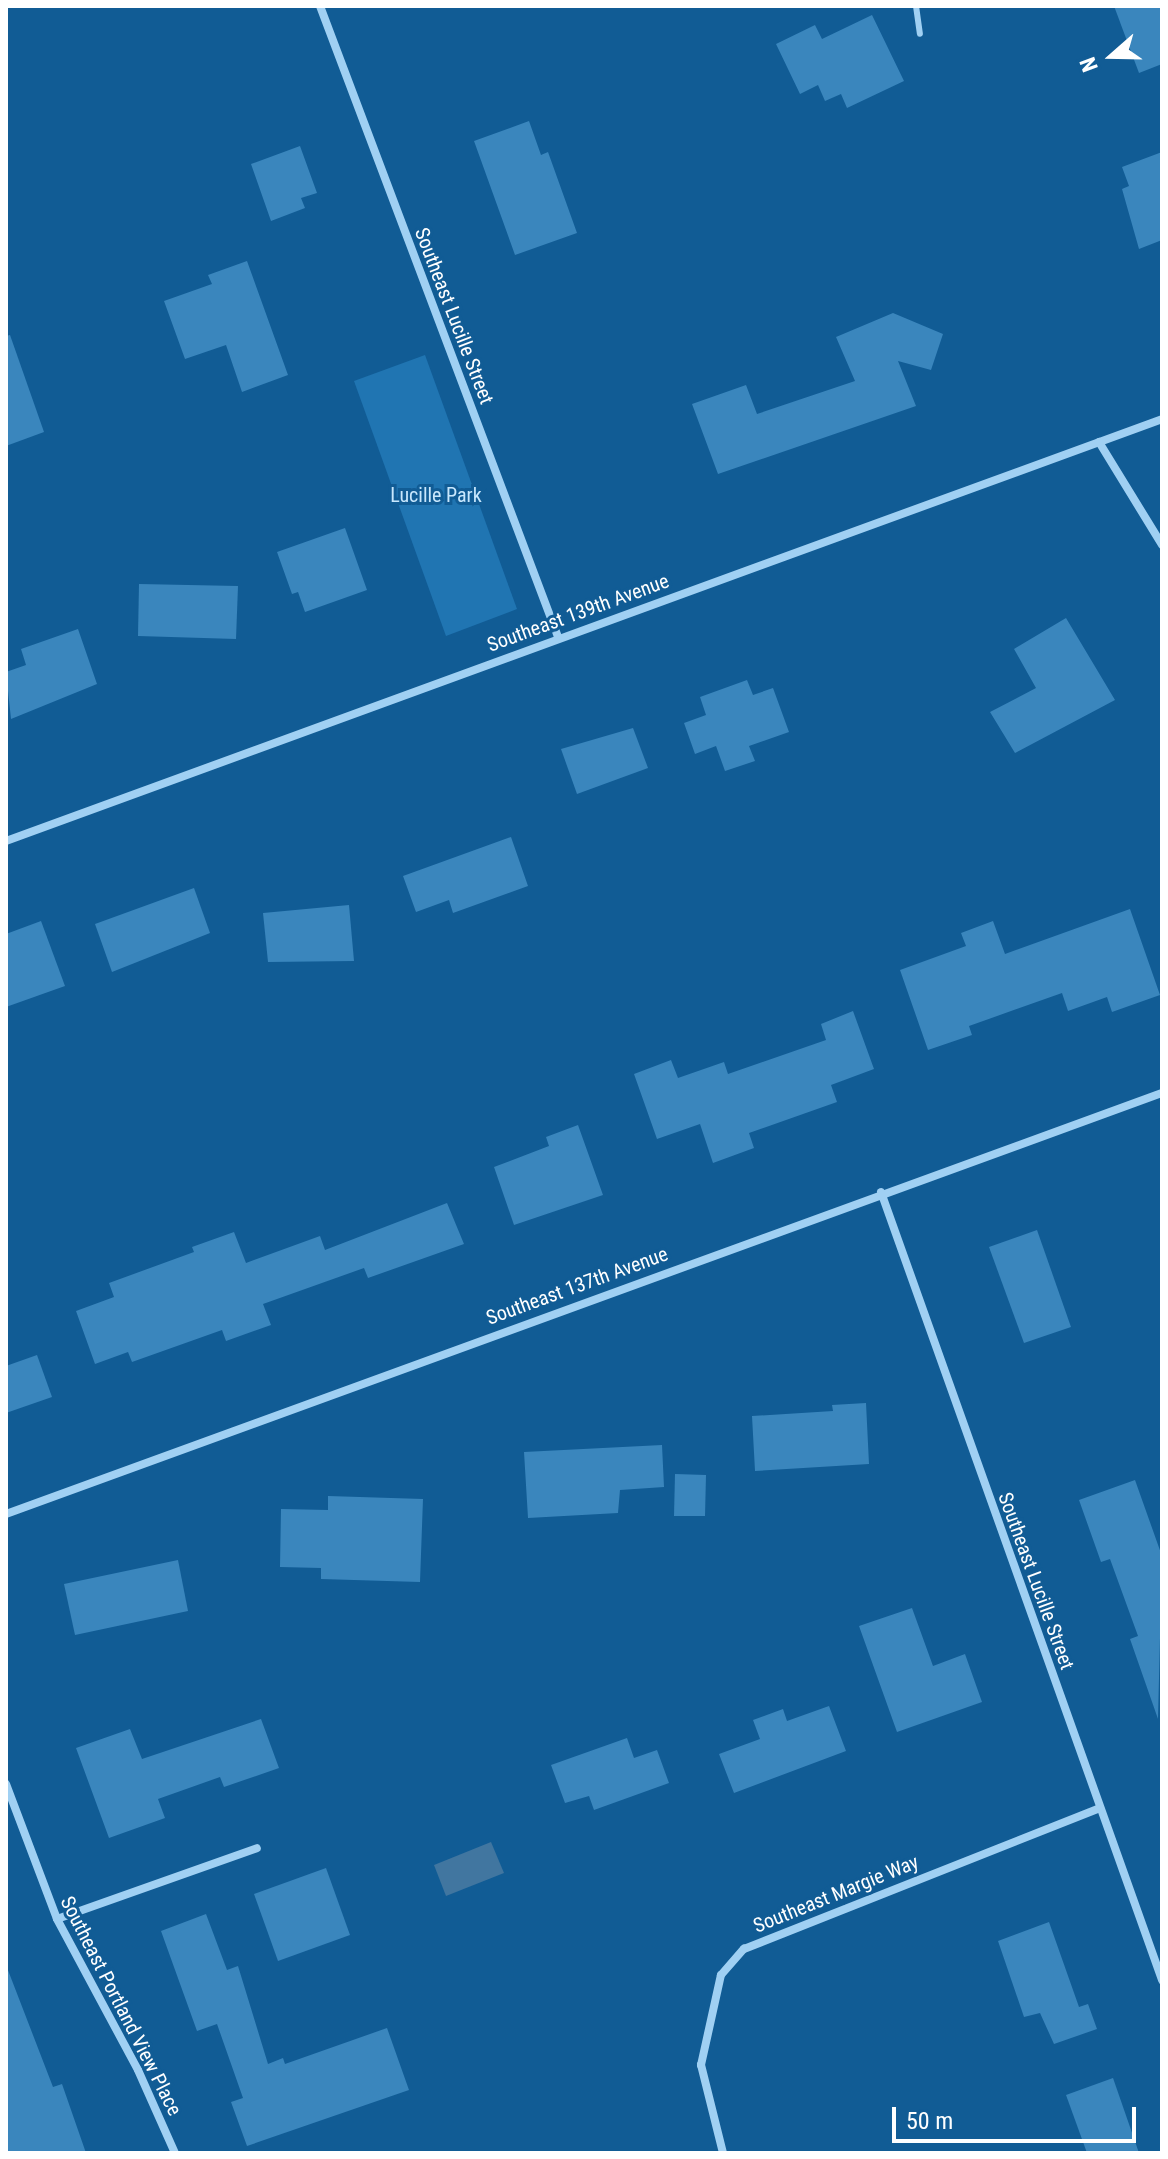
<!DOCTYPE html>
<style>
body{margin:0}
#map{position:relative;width:1168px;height:2159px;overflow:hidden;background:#115c95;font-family:"Roboto Condensed",sans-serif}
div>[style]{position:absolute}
.green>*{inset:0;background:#2075b2}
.water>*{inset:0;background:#4176a0}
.building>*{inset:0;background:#3a86bd}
.service>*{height:6px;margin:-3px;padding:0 3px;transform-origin:3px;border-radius:3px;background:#a0d0f3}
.minor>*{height:8px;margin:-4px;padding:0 4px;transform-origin:4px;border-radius:4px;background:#a0d0f3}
span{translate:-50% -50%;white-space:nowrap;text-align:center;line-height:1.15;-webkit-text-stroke:6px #115c95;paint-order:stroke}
.street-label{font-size:20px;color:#fff}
.park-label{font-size:20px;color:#c8e7fd}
.frame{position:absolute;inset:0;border:8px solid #fff;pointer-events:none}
.north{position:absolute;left:1072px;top:16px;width:80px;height:80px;-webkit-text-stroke:6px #115c95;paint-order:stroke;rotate:250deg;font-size:22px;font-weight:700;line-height:32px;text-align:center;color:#fff}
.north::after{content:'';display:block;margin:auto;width:28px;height:36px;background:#fff;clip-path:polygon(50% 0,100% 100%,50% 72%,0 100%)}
.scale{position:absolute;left:892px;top:2107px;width:244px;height:36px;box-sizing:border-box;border:4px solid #fff;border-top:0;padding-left:10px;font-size:24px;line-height:28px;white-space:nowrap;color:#fff;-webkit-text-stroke:6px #115c95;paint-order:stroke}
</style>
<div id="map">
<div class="green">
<i style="clip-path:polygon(425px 355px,517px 609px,446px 636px,354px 381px)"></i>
</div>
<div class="water">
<i style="clip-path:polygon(491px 1842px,504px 1873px,446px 1896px,434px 1865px)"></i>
</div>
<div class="building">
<i style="clip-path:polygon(1114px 6px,1162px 6px,1162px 64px,1139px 73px)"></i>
<i style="clip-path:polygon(872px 15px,904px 81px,847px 108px,841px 94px,825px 101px,818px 85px,800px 94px,776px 44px,815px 25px,822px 39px)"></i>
<i style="clip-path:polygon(529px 121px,541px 155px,548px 152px,577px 233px,515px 255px,474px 141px)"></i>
<i style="clip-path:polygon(300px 146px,317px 193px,301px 198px,305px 208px,271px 221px,251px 164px)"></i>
<i style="clip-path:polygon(1162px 152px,1162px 240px,1139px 249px,1122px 189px,1129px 186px,1122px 167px)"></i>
<i style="clip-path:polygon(247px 261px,288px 375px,242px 392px,226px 345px,185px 359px,164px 301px,212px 284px,208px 275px)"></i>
<i style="clip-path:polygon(893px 313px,943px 334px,931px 370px,898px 361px,916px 406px,718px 474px,692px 404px,746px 385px,757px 414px,855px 381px,836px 337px)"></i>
<i style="clip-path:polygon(10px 335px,44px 432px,6px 446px,6px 336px)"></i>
<i style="clip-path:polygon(345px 528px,367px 590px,305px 612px,298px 592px,292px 594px,277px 552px)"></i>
<i style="clip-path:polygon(139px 584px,238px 586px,236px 639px,138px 636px)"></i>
<i style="clip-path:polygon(1066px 618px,1115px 700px,1015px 753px,990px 712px,1036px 688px,1014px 649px)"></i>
<i style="clip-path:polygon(78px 629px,97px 684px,11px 719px,6px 672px,26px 665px,21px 649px)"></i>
<i style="clip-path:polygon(747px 680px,753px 695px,773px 688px,789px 732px,749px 746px,755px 761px,725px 771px,716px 746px,695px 754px,684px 723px,706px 715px,700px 697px)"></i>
<i style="clip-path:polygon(633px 728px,648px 768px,577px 794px,561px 749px)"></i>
<i style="clip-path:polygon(511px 837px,528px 886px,453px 913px,449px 900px,416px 912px,403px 876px)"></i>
<i style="clip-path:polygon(194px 888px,210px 933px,112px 972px,95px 924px)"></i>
<i style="clip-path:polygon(349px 905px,354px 961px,268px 962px,263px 913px)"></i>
<i style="clip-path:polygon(1130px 909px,1160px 995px,1112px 1012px,1107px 997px,1068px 1011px,1062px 993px,969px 1026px,972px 1035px,928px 1050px,900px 970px,966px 946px,961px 933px,993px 921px,1005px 954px)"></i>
<i style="clip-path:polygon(41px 921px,65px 986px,6px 1007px,6px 934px)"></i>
<i style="clip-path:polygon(853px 1011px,874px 1069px,831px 1085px,837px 1102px,749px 1133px,754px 1148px,713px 1163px,700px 1124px,657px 1139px,634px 1074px,671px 1060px,678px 1078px,724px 1062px,728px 1074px,826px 1040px,821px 1024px)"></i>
<i style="clip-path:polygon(578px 1125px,603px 1195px,514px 1225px,494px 1167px,549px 1146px,546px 1137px)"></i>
<i style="clip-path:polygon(447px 1203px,464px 1244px,368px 1278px,364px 1268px,263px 1304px,271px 1325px,226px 1341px,222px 1330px,132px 1362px,128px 1352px,95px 1364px,76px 1311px,114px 1297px,109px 1283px,194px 1252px,192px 1247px,234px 1232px,246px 1263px,320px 1236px,325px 1250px)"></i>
<i style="clip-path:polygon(1037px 1230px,1071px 1327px,1024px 1343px,989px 1247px)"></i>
<i style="clip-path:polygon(37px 1355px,52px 1397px,6px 1413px,6px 1366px)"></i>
<i style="clip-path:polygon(866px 1403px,869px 1464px,755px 1471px,752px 1416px,833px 1411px,832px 1405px)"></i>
<i style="clip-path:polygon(662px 1445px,664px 1487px,620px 1490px,618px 1513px,528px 1518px,524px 1452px)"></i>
<i style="clip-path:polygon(675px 1474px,706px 1475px,705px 1516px,674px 1516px)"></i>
<i style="clip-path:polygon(1135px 1480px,1162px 1556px,1158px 1719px,1130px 1639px,1138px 1636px,1110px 1559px,1101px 1562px,1079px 1500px)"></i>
<i style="clip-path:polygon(328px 1496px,423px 1499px,420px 1582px,321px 1579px,321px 1568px,280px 1567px,281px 1509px,328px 1510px)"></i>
<i style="clip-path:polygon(178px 1560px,188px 1611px,75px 1635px,64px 1584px)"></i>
<i style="clip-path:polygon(912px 1608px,933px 1666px,965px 1654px,982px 1702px,897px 1732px,859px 1626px)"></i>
<i style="clip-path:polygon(829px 1706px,846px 1751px,734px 1793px,719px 1754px,760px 1739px,753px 1720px,783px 1709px,787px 1721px)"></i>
<i style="clip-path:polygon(261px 1719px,279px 1768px,224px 1787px,220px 1777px,158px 1799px,165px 1818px,109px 1838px,76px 1748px,130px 1729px,142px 1759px)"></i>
<i style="clip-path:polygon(627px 1738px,634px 1758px,657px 1750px,669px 1783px,594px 1810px,589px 1796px,565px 1803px,551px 1765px)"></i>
<i style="clip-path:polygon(326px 1868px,350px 1935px,278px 1961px,254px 1894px)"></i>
<i style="clip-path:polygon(206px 1914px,227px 1970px,238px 1966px,268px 2064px,283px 2058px,285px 2064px,387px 2028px,409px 2090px,247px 2146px,231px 2102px,243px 2098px,217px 2024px,197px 2031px,161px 1931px)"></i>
<i style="clip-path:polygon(1049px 1922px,1079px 2007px,1088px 2004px,1097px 2029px,1054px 2044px,1040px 2013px,1024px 2017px,998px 1941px)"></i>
<i style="clip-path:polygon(6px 1965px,53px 2087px,62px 2084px,86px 2153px,6px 2153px)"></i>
<i style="clip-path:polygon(1113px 2078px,1139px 2153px,1087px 2153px,1066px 2095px)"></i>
</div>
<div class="service">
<i style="left:916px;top:6px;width:28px;rotate:82deg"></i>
</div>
<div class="minor">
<i style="left:320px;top:6px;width:674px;rotate:69.33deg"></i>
<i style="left:1099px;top:442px;width:121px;rotate:58.5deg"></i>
<i style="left:6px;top:841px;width:1231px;rotate:-20.05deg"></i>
<i style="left:881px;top:1192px;width:837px;rotate:70.37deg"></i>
<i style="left:6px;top:1514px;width:1230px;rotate:-20.01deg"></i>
<i style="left:6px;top:1784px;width:144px;rotate:69.3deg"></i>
<i style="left:57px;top:1919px;width:171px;rotate:61.8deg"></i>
<i style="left:138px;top:2070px;width:91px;rotate:66deg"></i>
<i style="left:57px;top:1919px;width:212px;rotate:-19.5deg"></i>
<i style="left:723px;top:2153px;width:91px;rotate:-104deg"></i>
<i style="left:701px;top:2065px;width:92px;rotate:-77.5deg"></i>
<i style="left:721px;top:1975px;width:35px;rotate:-49deg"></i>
<i style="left:744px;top:1949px;width:383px;rotate:-21.6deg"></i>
</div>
<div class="street-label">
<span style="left:454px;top:316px;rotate:69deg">Southeast Lucille Street</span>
<span style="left:578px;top:613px;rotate:-20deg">Southeast 139th Avenue</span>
<span style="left:577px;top:1286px;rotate:-20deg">Southeast 137th Avenue</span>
<span style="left:1036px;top:1581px;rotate:70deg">Southeast Lucille Street</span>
<span style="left:836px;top:1894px;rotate:-22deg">Southeast Margie Way</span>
<span style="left:121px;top:2006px;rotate:63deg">Southeast Portland View Place</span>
</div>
<div class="park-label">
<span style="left:436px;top:495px">Lucille Park</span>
</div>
<div class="frame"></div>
<div class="north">N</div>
<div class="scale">50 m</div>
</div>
